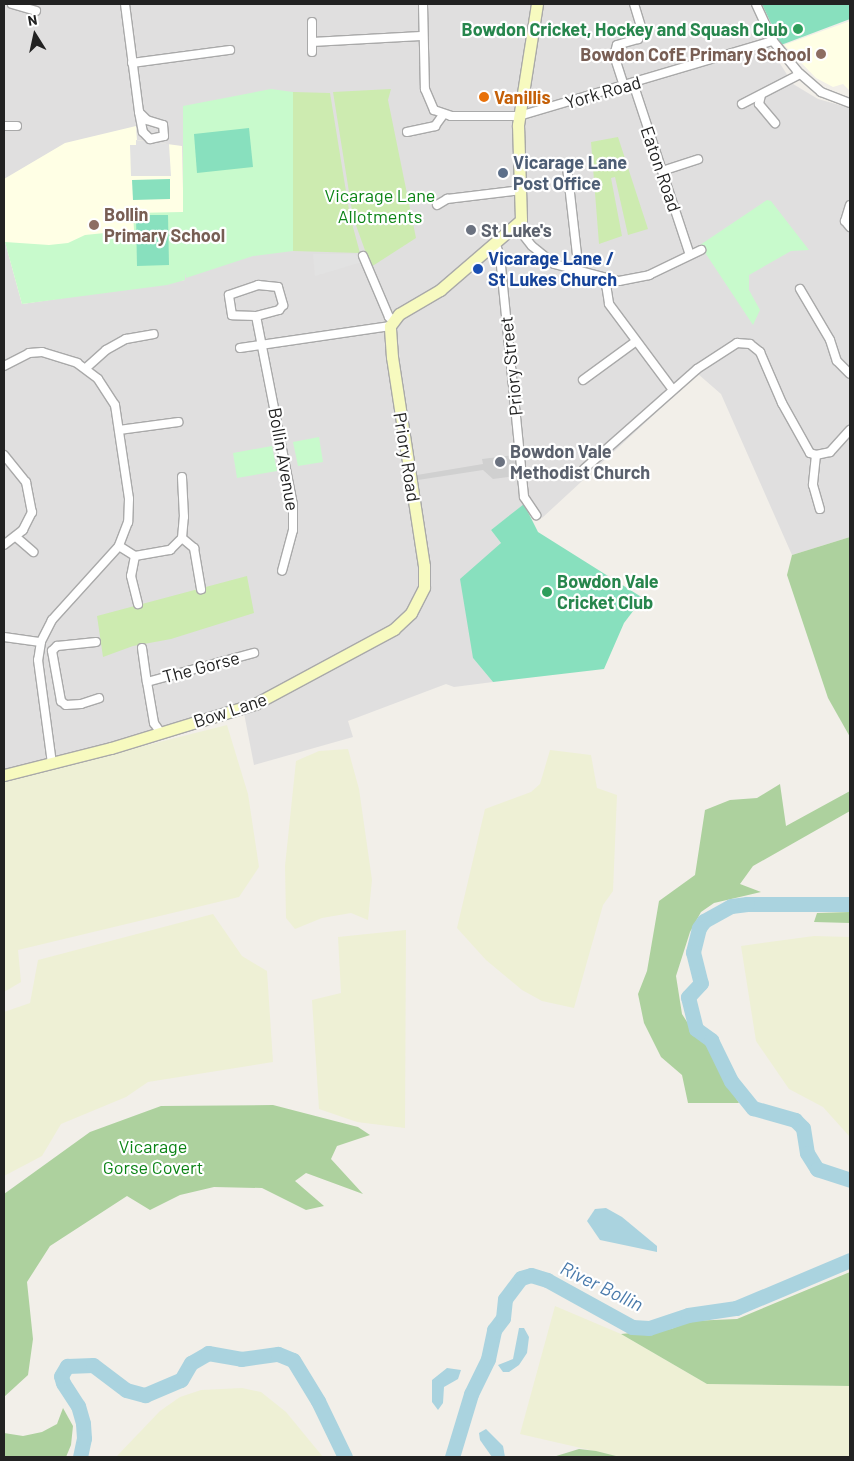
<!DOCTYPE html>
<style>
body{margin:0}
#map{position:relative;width:854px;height:1461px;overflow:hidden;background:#f2efe9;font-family:Barlow,sans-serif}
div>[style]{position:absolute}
.residential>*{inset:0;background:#e0dfdf}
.education>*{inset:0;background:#ffffe5}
.religious>*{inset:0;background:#d0d0d0}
.farmland>*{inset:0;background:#eef0d5}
.grass>*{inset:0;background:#cdebb0}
.forest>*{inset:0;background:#add19e}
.park>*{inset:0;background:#c8facc}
.pitch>*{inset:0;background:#88e0be}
.parking>*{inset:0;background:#e2e2e2}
.water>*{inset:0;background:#aad3df}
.river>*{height:15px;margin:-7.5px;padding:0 7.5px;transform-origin:7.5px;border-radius:7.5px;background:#aad3df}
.roads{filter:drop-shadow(1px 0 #a9a9a9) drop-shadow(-1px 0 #a9a9a9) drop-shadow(0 1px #a9a9a9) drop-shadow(0 -1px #a9a9a9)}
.street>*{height:8px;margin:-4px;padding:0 4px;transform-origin:4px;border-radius:4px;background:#fff}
.secondary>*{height:11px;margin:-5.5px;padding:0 5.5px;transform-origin:5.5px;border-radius:5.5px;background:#f7fabf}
.dots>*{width:14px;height:14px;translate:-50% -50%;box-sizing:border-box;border:2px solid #fff;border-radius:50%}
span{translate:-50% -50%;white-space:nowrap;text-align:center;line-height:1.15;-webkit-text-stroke:4.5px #fff;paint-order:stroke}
.leisure-label{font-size:18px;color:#27864d;font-weight:700}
.right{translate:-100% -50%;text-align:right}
.left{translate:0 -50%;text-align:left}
.education-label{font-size:18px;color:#785e54;font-weight:700}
.street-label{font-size:18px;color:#222}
.food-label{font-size:18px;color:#c56008;font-weight:700}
.service-label{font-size:18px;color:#4e5e75;font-weight:700}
.park-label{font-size:18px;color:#0c8416}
.worship-label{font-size:18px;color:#5b616d;font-weight:700}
.transit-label{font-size:18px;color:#164399;font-weight:700}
.water-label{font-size:19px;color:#4a7aab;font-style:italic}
.frame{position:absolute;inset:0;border:5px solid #222;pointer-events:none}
.north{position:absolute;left:10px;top:10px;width:50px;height:50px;-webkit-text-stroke:4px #fff;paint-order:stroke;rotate:350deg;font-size:14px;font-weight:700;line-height:20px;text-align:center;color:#222}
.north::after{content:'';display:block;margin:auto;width:18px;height:22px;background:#222;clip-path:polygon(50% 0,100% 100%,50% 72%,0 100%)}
</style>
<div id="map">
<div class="residential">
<i style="clip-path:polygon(4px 4px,751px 4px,767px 43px,793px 84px,818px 99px,850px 108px,850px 537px,792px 555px,721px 394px,698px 374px,542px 518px,530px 500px,491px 530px,501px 543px,473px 658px,493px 682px,454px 687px,446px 684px,348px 721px,353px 737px,254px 765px,243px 708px,4px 773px)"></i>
</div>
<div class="education">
<i style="clip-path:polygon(850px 21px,850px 91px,843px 84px,833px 87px,816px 78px,784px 45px)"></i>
<i style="clip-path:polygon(136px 126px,137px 140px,182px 146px,185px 280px,22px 304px,4px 238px,4px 179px,65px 143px)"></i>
</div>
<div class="religious">
<i style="clip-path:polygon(514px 455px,516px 476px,493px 479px,483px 470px,418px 480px,417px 475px,483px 464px,482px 459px)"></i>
</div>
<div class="farmland">
<i style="clip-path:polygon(227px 725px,248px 794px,259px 867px,239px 897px,18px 950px,21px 982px,4px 992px,4px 781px)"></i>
<i style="clip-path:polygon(348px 749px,359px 789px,372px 880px,368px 920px,351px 913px,322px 918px,295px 929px,286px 918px,285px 866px,296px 761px,319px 751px)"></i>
<i style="clip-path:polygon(550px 750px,591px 755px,597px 788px,617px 795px,613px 891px,603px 905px,574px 1008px,542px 1001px,522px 990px,486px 960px,457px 928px,485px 809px,531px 792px,540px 784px)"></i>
<i style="clip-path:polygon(213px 914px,242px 956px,267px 971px,273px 1062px,148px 1082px,126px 1097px,61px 1124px,42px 1156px,4px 1176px,4px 1012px,30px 1003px,38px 960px)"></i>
<i style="clip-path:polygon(406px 930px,405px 1128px,357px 1122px,319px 1109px,312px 1000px,341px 993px,338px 937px)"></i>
<i style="clip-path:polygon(814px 936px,850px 937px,850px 1137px,823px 1107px,789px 1089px,756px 1041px,741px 946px)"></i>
<i style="clip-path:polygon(555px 1306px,621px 1334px,707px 1384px,850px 1386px,850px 1457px,620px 1457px,520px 1434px)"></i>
<i style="clip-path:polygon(242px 1388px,261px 1392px,286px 1412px,323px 1457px,116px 1457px,160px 1411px,180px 1397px,201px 1390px)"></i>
</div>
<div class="grass">
<i style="clip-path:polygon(391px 89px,388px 100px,416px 238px,371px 267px,353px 217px,333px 92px)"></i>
<i style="clip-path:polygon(293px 92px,330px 93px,350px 216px,360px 253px,293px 251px)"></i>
<i style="clip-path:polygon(618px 137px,648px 229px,628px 235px,615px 177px,611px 178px,622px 236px,599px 244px,591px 142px)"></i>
<i style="clip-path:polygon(247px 576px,254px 613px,171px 639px,133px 646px,103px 657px,97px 616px)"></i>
</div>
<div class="forest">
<i style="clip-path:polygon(850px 537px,850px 737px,828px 698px,787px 575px,792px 555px)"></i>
<i style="clip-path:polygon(780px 784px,786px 826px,850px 791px,850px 811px,753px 866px,740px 884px,761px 892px,714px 903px,701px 912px,690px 932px,676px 976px,682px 1014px,694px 1033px,709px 1043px,716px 1065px,739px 1103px,688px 1103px,682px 1075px,661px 1057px,644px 1023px,638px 994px,647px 971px,659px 901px,695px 875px,705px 810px,730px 800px,757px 798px)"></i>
<i style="clip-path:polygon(850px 912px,850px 923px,814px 922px,817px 913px)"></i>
<i style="clip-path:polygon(273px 1105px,358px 1127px,370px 1135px,337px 1146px,331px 1159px,363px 1194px,306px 1173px,295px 1181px,324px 1206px,306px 1210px,262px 1188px,214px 1187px,180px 1195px,150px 1210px,127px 1196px,50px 1246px,27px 1282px,33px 1339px,28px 1375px,4px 1397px,4px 1194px,90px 1132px,161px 1106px)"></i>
<i style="clip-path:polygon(850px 1272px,850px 1386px,707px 1384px,621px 1334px,671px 1329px,691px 1321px,737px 1319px)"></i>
<i style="clip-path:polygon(63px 1408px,73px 1426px,71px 1445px,66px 1457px,4px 1457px,4px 1433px,23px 1436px,42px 1432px,57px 1424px)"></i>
<i style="clip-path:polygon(579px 1449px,596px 1451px,620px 1457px,553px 1457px)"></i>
</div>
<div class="park">
<i style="clip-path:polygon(271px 89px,293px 92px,293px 251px,253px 256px,186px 278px,185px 273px,185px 280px,167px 285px,22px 304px,5px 242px,49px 245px,68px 243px,85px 235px,134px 230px,133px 213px,183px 212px,183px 106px)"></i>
<i style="clip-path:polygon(767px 200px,771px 201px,809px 250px,791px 251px,749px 275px,749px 290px,760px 310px,753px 325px,700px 245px)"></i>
<i style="clip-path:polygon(319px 437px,323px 462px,298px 466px,293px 442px)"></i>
<i style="clip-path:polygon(272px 446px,277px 471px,237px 478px,233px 453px)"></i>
</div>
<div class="pitch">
<i style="clip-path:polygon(762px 4px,850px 4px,850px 19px,781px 45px)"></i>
<i style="clip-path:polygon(249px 128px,253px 167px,197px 173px,194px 134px)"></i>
<i style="clip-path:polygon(170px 179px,170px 199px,133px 200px,132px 180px)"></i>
<i style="clip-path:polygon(136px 215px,168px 215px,169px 265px,137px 266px)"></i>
<i style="clip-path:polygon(524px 504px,538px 532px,643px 598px,624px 623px,604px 669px,493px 682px,473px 658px,460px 579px,501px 543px,491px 530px)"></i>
</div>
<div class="parking">
<i style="clip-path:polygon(136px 140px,169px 144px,171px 176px,131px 176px,130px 145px,136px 145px)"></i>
<i style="clip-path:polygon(313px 254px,355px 254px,362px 262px,315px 276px)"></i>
</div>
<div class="water">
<i style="clip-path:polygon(606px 1208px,622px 1217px,657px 1246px,657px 1252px,600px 1240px,587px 1221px,595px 1209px)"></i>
<i style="clip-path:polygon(519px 1328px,524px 1328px,529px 1337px,527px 1353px,519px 1365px,509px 1372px,503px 1372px,498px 1365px,513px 1359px)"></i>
<i style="clip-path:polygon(447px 1368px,461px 1370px,458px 1379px,444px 1387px,443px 1403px,438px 1410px,432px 1402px,432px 1380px)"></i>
<i style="clip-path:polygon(486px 1429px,503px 1446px,505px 1457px,492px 1457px,480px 1440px,479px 1433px)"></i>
</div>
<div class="river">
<i style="left:850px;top:904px;width:103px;rotate:180deg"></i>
<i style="left:747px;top:904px;width:16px;rotate:173deg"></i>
<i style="left:731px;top:906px;width:31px;rotate:151deg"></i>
<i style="left:704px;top:921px;width:9px;rotate:126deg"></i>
<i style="left:699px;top:928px;width:25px;rotate:104deg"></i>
<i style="left:693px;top:952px;width:32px;rotate:76deg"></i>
<i style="left:701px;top:983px;width:19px;rotate:133deg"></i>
<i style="left:688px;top:997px;width:33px;rotate:76deg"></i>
<i style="left:696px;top:1029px;width:19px;rotate:36deg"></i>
<i style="left:711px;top:1040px;width:46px;rotate:64deg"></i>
<i style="left:731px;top:1081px;width:35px;rotate:51deg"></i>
<i style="left:753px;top:1108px;width:44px;rotate:15.9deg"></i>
<i style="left:795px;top:1120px;width:11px;rotate:45deg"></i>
<i style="left:803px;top:1128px;width:25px;rotate:81deg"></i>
<i style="left:807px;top:1153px;width:19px;rotate:58deg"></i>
<i style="left:817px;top:1169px;width:35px;rotate:18deg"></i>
<i style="left:80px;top:1457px;width:19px;rotate:-78deg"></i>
<i style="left:84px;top:1438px;width:15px;rotate:-94deg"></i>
<i style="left:83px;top:1423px;width:18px;rotate:-106deg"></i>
<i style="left:78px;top:1406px;width:27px;rotate:-123deg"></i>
<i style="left:63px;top:1383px;width:7px;rotate:-106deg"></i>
<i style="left:61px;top:1376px;width:12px;rotate:-59deg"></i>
<i style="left:67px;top:1366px;width:26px;rotate:-2deg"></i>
<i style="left:93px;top:1365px;width:41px;rotate:37.1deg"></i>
<i style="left:126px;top:1390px;width:20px;rotate:15deg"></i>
<i style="left:145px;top:1395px;width:39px;rotate:-23deg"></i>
<i style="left:181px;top:1380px;width:20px;rotate:-60deg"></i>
<i style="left:191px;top:1363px;width:20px;rotate:-30deg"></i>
<i style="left:208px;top:1353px;width:34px;rotate:10deg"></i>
<i style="left:241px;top:1359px;width:37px;rotate:-8deg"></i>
<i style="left:278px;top:1354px;width:16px;rotate:22deg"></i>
<i style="left:293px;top:1360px;width:48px;rotate:58.6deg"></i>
<i style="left:318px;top:1401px;width:62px;rotate:64.3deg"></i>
<i style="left:452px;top:1457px;width:66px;rotate:-73.2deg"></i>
<i style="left:471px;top:1394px;width:39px;rotate:-64deg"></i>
<i style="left:488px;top:1359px;width:30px;rotate:-78deg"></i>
<i style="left:494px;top:1330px;width:15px;rotate:-53deg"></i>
<i style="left:503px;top:1318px;width:19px;rotate:-84deg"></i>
<i style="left:505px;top:1299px;width:26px;rotate:-53deg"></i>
<i style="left:521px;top:1278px;width:10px;rotate:-17deg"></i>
<i style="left:531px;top:1275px;width:17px;rotate:17deg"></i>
<i style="left:547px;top:1280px;width:97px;rotate:28.9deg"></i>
<i style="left:632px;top:1327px;width:17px;rotate:3deg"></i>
<i style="left:649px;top:1328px;width:41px;rotate:-18.4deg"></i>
<i style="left:688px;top:1315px;width:49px;rotate:-8.3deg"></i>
<i style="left:736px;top:1308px;width:124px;rotate:-22.8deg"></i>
</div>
<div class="roads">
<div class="street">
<i style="left:12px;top:4px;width:25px;rotate:16deg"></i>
<i style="left:125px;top:4px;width:109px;rotate:82.6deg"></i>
<i style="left:139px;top:112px;width:20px;rotate:79deg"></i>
<i style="left:143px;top:132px;width:10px;rotate:45deg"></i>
<i style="left:150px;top:139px;width:14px;rotate:-12deg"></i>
<i style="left:164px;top:136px;width:11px;rotate:-95deg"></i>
<i style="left:163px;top:125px;width:17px;rotate:-163deg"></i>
<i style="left:147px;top:120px;width:11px;rotate:-135deg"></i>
<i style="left:423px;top:4px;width:85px;rotate:88.7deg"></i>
<i style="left:425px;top:89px;width:23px;rotate:67deg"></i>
<i style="left:434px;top:110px;width:18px;rotate:19deg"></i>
<i style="left:451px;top:116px;width:68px"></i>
<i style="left:519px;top:116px;width:265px;rotate:-16.5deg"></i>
<i style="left:756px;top:4px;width:41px;rotate:65.3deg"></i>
<i style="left:773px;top:41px;width:38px;rotate:51deg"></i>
<i style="left:797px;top:71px;width:32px;rotate:41deg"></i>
<i style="left:821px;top:92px;width:31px;rotate:21deg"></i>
<i style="left:312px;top:22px;width:30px;rotate:90deg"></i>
<i style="left:312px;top:42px;width:109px;rotate:-3.2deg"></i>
<i style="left:132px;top:63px;width:99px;rotate:-7.6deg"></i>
<i style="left:633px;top:83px;width:181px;rotate:71.7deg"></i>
<i style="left:624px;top:86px;width:32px;rotate:-108deg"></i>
<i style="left:614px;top:56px;width:11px;rotate:-75deg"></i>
<i style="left:617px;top:45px;width:22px;rotate:-16deg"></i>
<i style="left:638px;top:39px;width:10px;rotate:-66deg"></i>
<i style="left:642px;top:30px;width:27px;rotate:-107deg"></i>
<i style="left:761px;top:95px;width:9px;rotate:103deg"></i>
<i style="left:759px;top:104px;width:25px;rotate:50deg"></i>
<i style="left:742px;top:104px;width:65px;rotate:-27.3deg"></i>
<i style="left:4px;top:126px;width:13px"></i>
<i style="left:407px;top:132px;width:29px;rotate:-12deg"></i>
<i style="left:435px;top:126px;width:14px;rotate:-54deg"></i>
<i style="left:567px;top:167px;width:106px;rotate:83.5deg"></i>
<i style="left:662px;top:171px;width:38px;rotate:-18deg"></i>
<i style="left:437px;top:205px;width:12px;rotate:-31deg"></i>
<i style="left:447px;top:199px;width:75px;rotate:-6.9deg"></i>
<i style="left:850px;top:205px;width:17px;rotate:107deg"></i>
<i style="left:845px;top:221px;width:8px;rotate:50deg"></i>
<i style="left:517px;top:227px;width:24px;rotate:52deg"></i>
<i style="left:532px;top:246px;width:28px;rotate:39deg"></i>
<i style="left:554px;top:264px;width:67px;rotate:14.7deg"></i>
<i style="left:619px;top:281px;width:31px;rotate:-11deg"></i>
<i style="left:649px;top:275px;width:58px;rotate:-25.7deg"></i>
<i style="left:496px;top:245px;width:12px;rotate:70deg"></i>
<i style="left:500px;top:256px;width:242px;rotate:84.3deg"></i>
<i style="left:524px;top:497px;width:22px;rotate:56deg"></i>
<i style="left:363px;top:256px;width:66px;rotate:66.9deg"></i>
<i style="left:389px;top:317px;width:6px;rotate:31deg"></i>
<i style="left:605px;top:278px;width:26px;rotate:81deg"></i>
<i style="left:609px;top:304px;width:107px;rotate:53.3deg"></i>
<i style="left:258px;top:285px;width:20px;rotate:6deg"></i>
<i style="left:278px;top:287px;width:19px;rotate:74deg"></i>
<i style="left:283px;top:305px;width:6px;rotate:129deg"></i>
<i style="left:279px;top:310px;width:24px;rotate:165deg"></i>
<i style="left:256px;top:316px;width:24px;rotate:-178deg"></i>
<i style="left:232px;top:315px;width:20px;rotate:-99deg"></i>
<i style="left:229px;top:295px;width:31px;rotate:-19deg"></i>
<i style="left:800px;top:289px;width:59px;rotate:59.5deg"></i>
<i style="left:830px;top:340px;width:22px;rotate:72deg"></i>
<i style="left:837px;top:361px;width:18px;rotate:45deg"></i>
<i style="left:256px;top:316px;width:192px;rotate:78.9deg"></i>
<i style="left:293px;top:504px;width:26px;rotate:90deg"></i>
<i style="left:293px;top:530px;width:42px;rotate:105deg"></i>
<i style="left:240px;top:348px;width:152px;rotate:-8.3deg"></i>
<i style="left:4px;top:366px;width:28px;rotate:-27deg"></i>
<i style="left:29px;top:353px;width:13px;rotate:-4deg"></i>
<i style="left:42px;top:352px;width:37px;rotate:17deg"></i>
<i style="left:77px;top:363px;width:26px;rotate:37deg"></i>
<i style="left:98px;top:379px;width:31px;rotate:57deg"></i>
<i style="left:115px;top:405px;width:95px;rotate:81.5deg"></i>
<i style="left:129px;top:499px;width:23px;rotate:92deg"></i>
<i style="left:128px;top:522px;width:26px;rotate:111deg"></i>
<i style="left:119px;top:546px;width:100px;rotate:132.2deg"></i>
<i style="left:52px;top:620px;width:25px;rotate:117deg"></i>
<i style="left:41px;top:642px;width:18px;rotate:99deg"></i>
<i style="left:38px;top:660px;width:104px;rotate:82.3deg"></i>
<i style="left:86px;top:368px;width:27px;rotate:-42deg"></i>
<i style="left:106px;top:350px;width:23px;rotate:-29deg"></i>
<i style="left:126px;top:339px;width:28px;rotate:-10deg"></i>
<i style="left:583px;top:380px;width:64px;rotate:-36.2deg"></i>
<i style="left:119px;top:430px;width:60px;rotate:-7.7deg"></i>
<i style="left:4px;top:455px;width:35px;rotate:51deg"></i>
<i style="left:26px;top:482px;width:31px;rotate:79deg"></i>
<i style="left:32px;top:512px;width:20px;rotate:117deg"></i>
<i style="left:23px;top:530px;width:24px;rotate:142deg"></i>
<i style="left:816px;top:455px;width:30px;rotate:96deg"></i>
<i style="left:813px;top:485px;width:25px;rotate:74deg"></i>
<i style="left:584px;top:469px;width:151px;rotate:-41.5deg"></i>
<i style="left:697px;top:369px;width:48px;rotate:-33deg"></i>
<i style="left:737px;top:343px;width:13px;rotate:4deg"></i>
<i style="left:750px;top:344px;width:13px;rotate:39deg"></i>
<i style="left:760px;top:352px;width:56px;rotate:66.7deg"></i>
<i style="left:782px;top:403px;width:57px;rotate:60.8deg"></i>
<i style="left:810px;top:453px;width:6px;rotate:18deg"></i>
<i style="left:816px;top:455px;width:14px;rotate:-12deg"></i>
<i style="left:830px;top:452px;width:30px;rotate:-48deg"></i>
<i style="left:16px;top:537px;width:23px;rotate:41deg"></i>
<i style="left:182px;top:538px;width:16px;rotate:40deg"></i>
<i style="left:194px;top:548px;width:42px;rotate:80.3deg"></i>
<i style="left:119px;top:546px;width:19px;rotate:32deg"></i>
<i style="left:135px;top:556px;width:36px;rotate:-10deg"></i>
<i style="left:170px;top:550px;width:17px;rotate:-45deg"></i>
<i style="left:182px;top:538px;width:21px;rotate:-85deg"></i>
<i style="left:184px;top:517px;width:40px;rotate:-92.9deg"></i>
<i style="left:135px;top:556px;width:20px;rotate:101deg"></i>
<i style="left:131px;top:576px;width:29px;rotate:76deg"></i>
<i style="left:4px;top:637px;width:37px;rotate:8deg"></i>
<i style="left:96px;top:642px;width:39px;rotate:174deg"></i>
<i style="left:57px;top:646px;width:7px;rotate:135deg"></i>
<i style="left:52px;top:651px;width:51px;rotate:79.8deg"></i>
<i style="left:61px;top:701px;width:6px;rotate:39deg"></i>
<i style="left:66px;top:705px;width:15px;rotate:-4deg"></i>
<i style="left:81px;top:704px;width:19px;rotate:-18deg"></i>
<i style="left:142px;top:648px;width:34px;rotate:82deg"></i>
<i style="left:161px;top:733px;width:12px;rotate:-125deg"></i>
<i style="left:154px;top:723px;width:42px;rotate:-99.7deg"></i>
<i style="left:147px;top:682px;width:111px;rotate:-15.2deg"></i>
</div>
<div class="secondary">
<i style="left:4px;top:775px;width:110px;rotate:-14.2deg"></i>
<i style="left:111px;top:748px;width:151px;rotate:-17deg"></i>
<i style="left:255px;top:704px;width:158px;rotate:-28.3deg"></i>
<i style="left:394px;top:629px;width:23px;rotate:-43deg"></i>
<i style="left:411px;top:613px;width:29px;rotate:-63deg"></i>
<i style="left:424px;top:587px;width:21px;rotate:-90deg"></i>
<i style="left:424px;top:566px;width:211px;rotate:-98.7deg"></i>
<i style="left:392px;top:357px;width:31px;rotate:-94deg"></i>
<i style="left:390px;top:326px;width:15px;rotate:-53deg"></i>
<i style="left:399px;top:314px;width:48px;rotate:-30.3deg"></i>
<i style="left:440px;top:290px;width:107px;rotate:-40.8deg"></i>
<i style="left:521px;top:220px;width:95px;rotate:-91.8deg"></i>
<i style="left:518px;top:125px;width:122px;rotate:-81.1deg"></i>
</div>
</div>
<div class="dots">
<i style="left:798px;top:29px;background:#2e9e5b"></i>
<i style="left:821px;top:54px;background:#8d6e63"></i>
<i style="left:484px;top:97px;background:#e8710a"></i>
<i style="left:503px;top:173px;background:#5c6f8a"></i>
<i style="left:94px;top:225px;background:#8d6e63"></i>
<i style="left:471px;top:230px;background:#6b7280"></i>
<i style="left:478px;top:269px;background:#1a4fb4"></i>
<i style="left:500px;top:462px;background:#6b7280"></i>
<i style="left:547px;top:592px;background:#2e9e5b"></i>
</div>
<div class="leisure-label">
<span class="right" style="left:788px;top:29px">Bowdon Cricket, Hockey and Squash Club</span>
<span class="left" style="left:557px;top:592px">Bowdon Vale<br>Cricket Club</span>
</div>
<div class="education-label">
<span class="right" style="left:811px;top:54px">Bowdon CofE Primary School</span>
<span class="left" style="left:104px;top:225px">Bollin<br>Primary School</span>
</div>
<div class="street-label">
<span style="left:603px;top:92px;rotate:-16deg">York Road</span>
<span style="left:661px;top:169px;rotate:71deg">Eaton Road</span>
<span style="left:511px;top:366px;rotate:-96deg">Priory Street</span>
<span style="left:407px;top:457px;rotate:81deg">Priory Road</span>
<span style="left:284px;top:459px;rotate:80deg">Bollin Avenue</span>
<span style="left:201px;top:667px;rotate:-15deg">The Gorse</span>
<span style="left:230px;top:710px;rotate:-18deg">Bow Lane</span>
</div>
<div class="food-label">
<span class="left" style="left:494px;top:97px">Vanillis</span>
</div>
<div class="service-label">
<span class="left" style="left:513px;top:173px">Vicarage Lane<br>Post Office</span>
</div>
<div class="park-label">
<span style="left:380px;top:206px">Vicarage Lane<br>Allotments</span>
<span style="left:153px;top:1157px">Vicarage<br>Gorse Covert</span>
</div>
<div class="worship-label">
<span class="left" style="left:481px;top:230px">St Luke's</span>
<span class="left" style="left:510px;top:462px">Bowdon Vale<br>Methodist Church</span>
</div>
<div class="transit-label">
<span class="left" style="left:488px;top:269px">Vicarage Lane /<br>St Lukes Church</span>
</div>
<div class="water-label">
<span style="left:602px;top:1286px;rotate:26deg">River Bollin</span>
</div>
<div class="frame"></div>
<div class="north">N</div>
</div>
